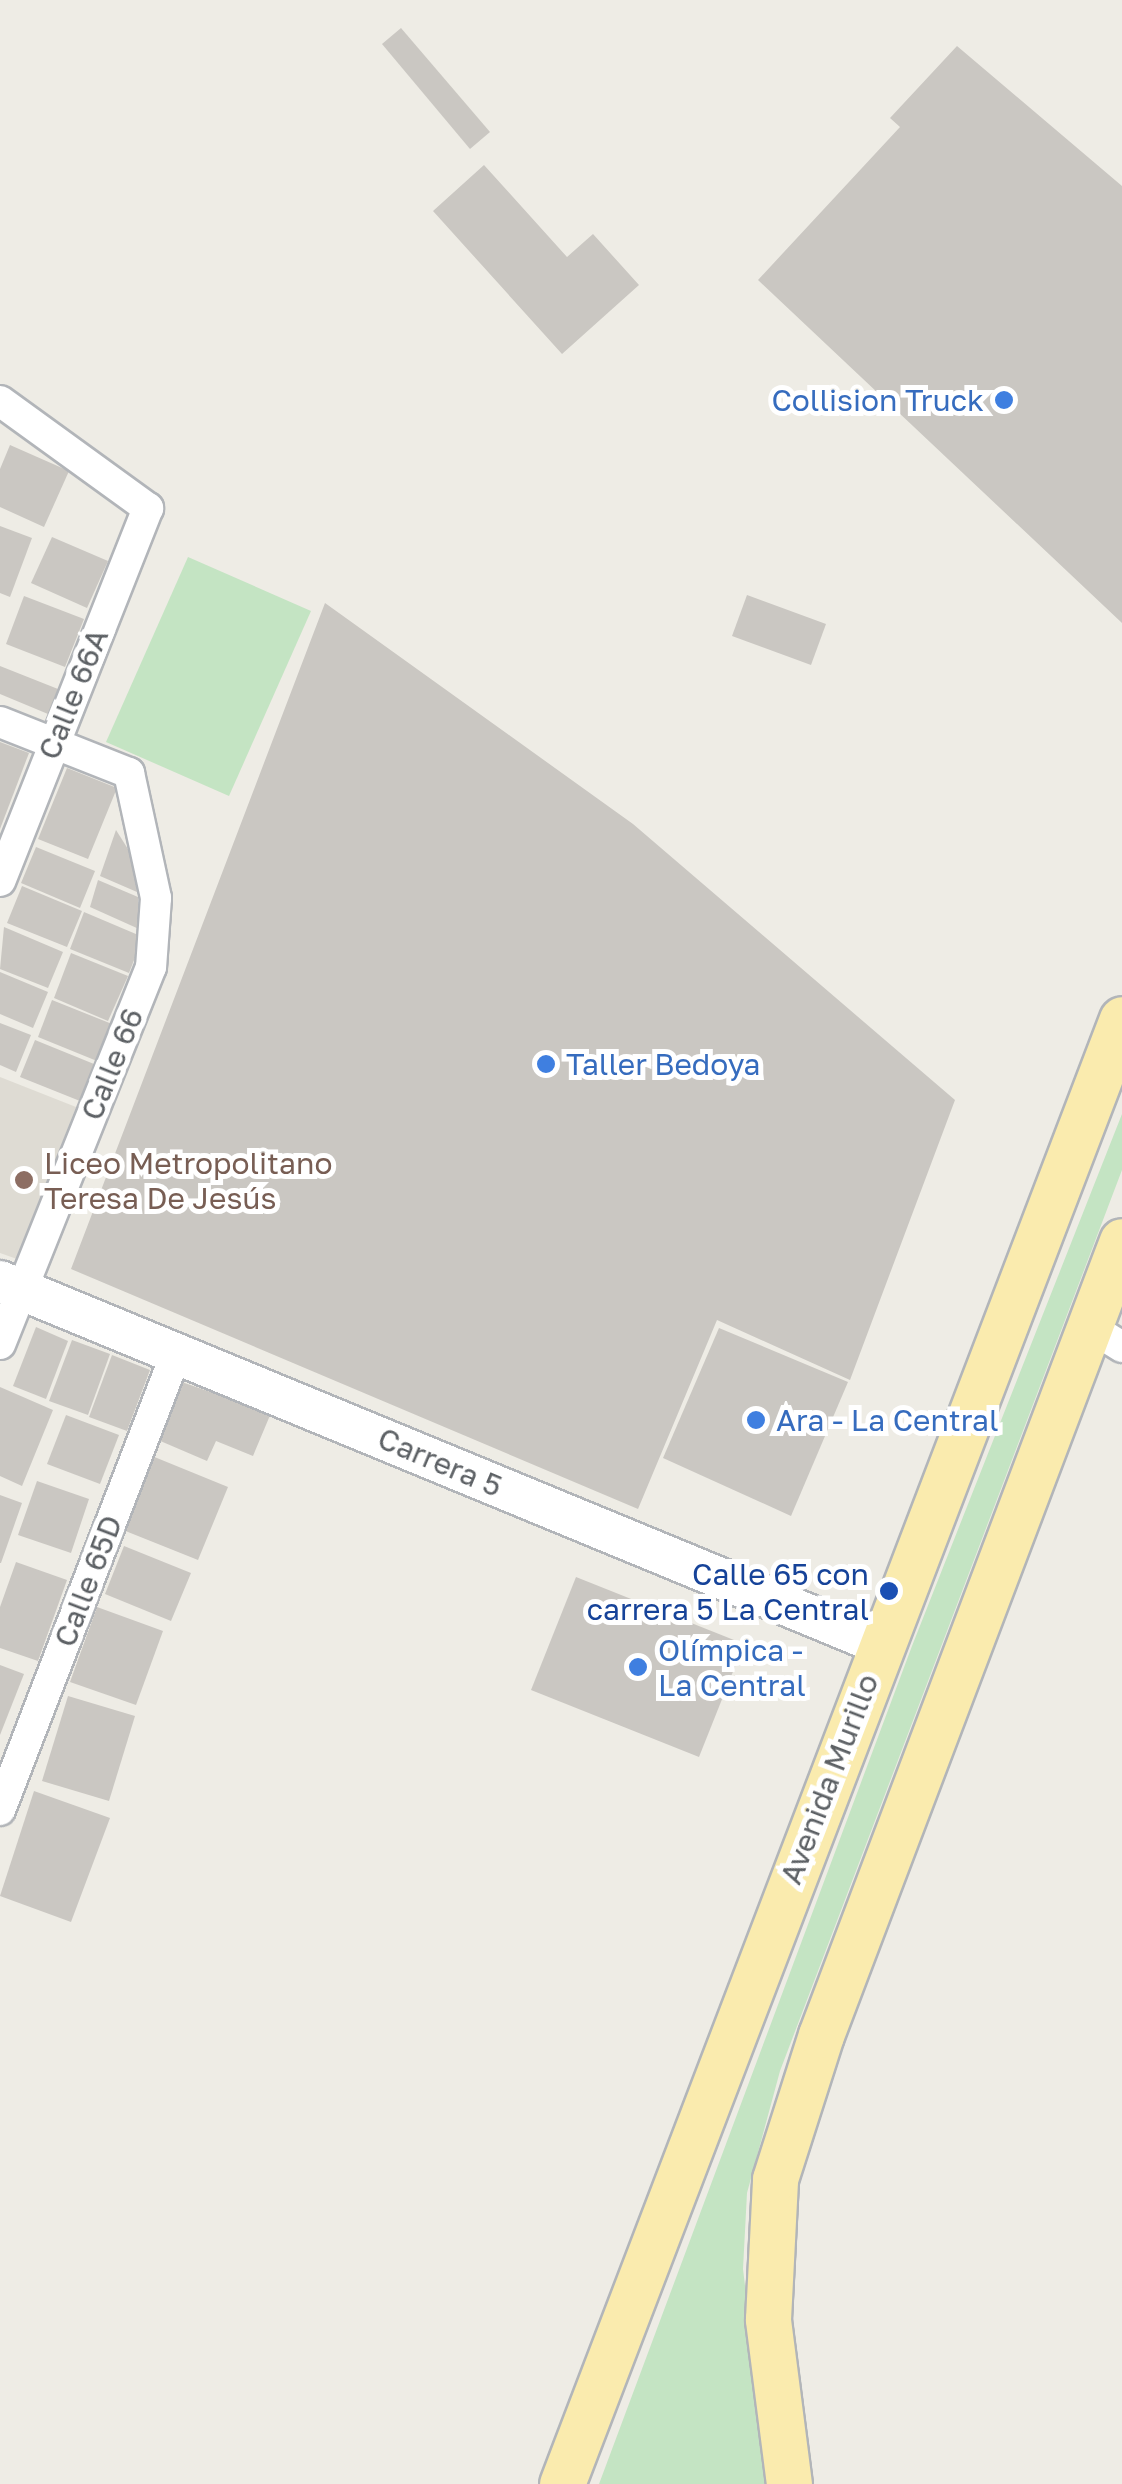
<!DOCTYPE html>
<meta charset="utf-8">
<style>
body{margin:0}
#map{position:relative;width:1122px;height:2484px;overflow:hidden;background:#eeece5;font-family:"Golos Text",sans-serif}
div>[style]{position:absolute}
.education>*{inset:0;background:#dedbd3}
.green>*{inset:0;background:#c4e4c3}
.building>*{inset:0;background:#cac7c2}
.roads{filter:drop-shadow(2px 0 #b2b5b9) drop-shadow(-2px 0 #b2b5b9) drop-shadow(0 2px #b2b5b9) drop-shadow(0 -2px #b2b5b9)}
.street>*{height:30px;margin:-15px;padding:0 15px;transform-origin:15px;border-radius:15px;background:#fff}
.secondary>*{height:40px;margin:-20px;padding:0 20px;transform-origin:20px;border-radius:20px;background:#fff}
.primary>*{height:45px;margin:-22.5px;padding:0 22.5px;transform-origin:22.5px;border-radius:22.5px;background:#faebae}
.dots>*{width:28px;height:28px;translate:-50% -50%;box-sizing:border-box;border:5px solid #fff;border-radius:50%}
span{translate:-50% -50%;white-space:nowrap;text-align:center;line-height:1.15;-webkit-text-stroke:10px #fff;paint-order:stroke}
.shop-label{font-size:30px;color:#366cbe}
.right{translate:-100% -50%;text-align:right}
.left{translate:0 -50%;text-align:left}
.street-label{font-size:30px;color:#5d6165}
.education-label{font-size:30px;color:#785e54}
.transit-label{font-size:30px;color:#164399}
</style>
<div id="map">
<div class="education">
<i style="clip-path:polygon(0 1077px,76px 1107px,17px 1259px,0 1253px)"></i>
</div>
<div class="green">
<i style="clip-path:polygon(188px 557px,311px 611px,229px 796px,106px 742px)"></i>
<i style="clip-path:polygon(1122px 1114px,1122px 1170px,780px 2071px,747px 2193px,743px 2269px,769px 2484px,599px 2484px,912px 1646px)"></i>
</div>
<div class="building">
<i style="clip-path:polygon(401px 28px,490px 132px,470px 149px,382px 44px)"></i>
<i style="clip-path:polygon(957px 46px,1122px 186px,1122px 623px,758px 280px,900px 127px,890px 118px)"></i>
<i style="clip-path:polygon(484px 165px,567px 257px,593px 234px,639px 285px,562px 354px,433px 211px)"></i>
<i style="clip-path:polygon(10px 445px,69px 471px,44px 527px,0 507px,0 469px)"></i>
<i style="clip-path:polygon(0 526px,32px 538px,10px 597px,0 593px)"></i>
<i style="clip-path:polygon(52px 537px,108px 561px,87px 608px,31px 583px)"></i>
<i style="clip-path:polygon(747px 595px,826px 624px,811px 665px,732px 636px)"></i>
<i style="clip-path:polygon(24px 596px,84px 619px,65px 667px,6px 644px)"></i>
<i style="clip-path:polygon(325px 603px,633px 824px,955px 1100px,850px 1380px,717px 1320px,638px 1509px,71px 1269px)"></i>
<i style="clip-path:polygon(0 666px,58px 689px,48px 714px,0 694px)"></i>
<i style="clip-path:polygon(0 742px,29px 753px,0 829px)"></i>
<i style="clip-path:polygon(67px 768px,117px 788px,88px 859px,38px 839px)"></i>
<i style="clip-path:polygon(116px 830px,133px 857px,137px 892px,100px 876px)"></i>
<i style="clip-path:polygon(36px 847px,95px 871px,80px 908px,21px 883px)"></i>
<i style="clip-path:polygon(98px 880px,138px 897px,139px 929px,90px 907px)"></i>
<i style="clip-path:polygon(22px 886px,82px 911px,67px 947px,7px 923px)"></i>
<i style="clip-path:polygon(84px 912px,143px 937px,129px 973px,70px 949px)"></i>
<i style="clip-path:polygon(4px 927px,63px 952px,48px 988px,0 969px)"></i>
<i style="clip-path:polygon(71px 953px,128px 976px,108px 1021px,54px 998px)"></i>
<i style="clip-path:polygon(0 972px,48px 992px,33px 1028px,0 1014px)"></i>
<i style="clip-path:polygon(52px 1000px,112px 1024px,97px 1061px,38px 1037px)"></i>
<i style="clip-path:polygon(0 1023px,31px 1035px,16px 1072px,0 1065px)"></i>
<i style="clip-path:polygon(35px 1040px,94px 1064px,80px 1101px,20px 1077px)"></i>
<i style="clip-path:polygon(36px 1327px,68px 1341px,46px 1399px,13px 1386px)"></i>
<i style="clip-path:polygon(719px 1328px,848px 1382px,791px 1516px,663px 1458px)"></i>
<i style="clip-path:polygon(72px 1340px,110px 1354px,88px 1415px,49px 1401px)"></i>
<i style="clip-path:polygon(112px 1355px,150px 1370px,127px 1431px,89px 1417px)"></i>
<i style="clip-path:polygon(176px 1380px,271px 1413px,253px 1456px,216px 1441px,207px 1461px,151px 1437px)"></i>
<i style="clip-path:polygon(0 1387px,53px 1410px,22px 1486px,0 1476px)"></i>
<i style="clip-path:polygon(66px 1415px,119px 1435px,100px 1484px,47px 1464px)"></i>
<i style="clip-path:polygon(152px 1456px,228px 1487px,198px 1560px,123px 1530px)"></i>
<i style="clip-path:polygon(37px 1481px,89px 1499px,71px 1553px,18px 1535px)"></i>
<i style="clip-path:polygon(0 1495px,22px 1503px,1px 1563px,0 1563px)"></i>
<i style="clip-path:polygon(124px 1546px,191px 1573px,171px 1621px,105px 1594px)"></i>
<i style="clip-path:polygon(16px 1562px,67px 1580px,38px 1661px,0 1648px,0 1607px)"></i>
<i style="clip-path:polygon(576px 1577px,744px 1644px,699px 1757px,531px 1690px)"></i>
<i style="clip-path:polygon(97px 1607px,163px 1631px,136px 1705px,70px 1682px)"></i>
<i style="clip-path:polygon(0 1665px,24px 1674px,0 1735px)"></i>
<i style="clip-path:polygon(68px 1696px,135px 1716px,109px 1801px,42px 1781px)"></i>
<i style="clip-path:polygon(34px 1791px,110px 1818px,71px 1922px,0 1896px)"></i>
</div>
<div class="roads">
<div class="street">
<i style="left:0;top:401px;width:183px;rotate:35.9deg"></i>
<i style="left:148px;top:508px;width:401px;rotate:111.6deg"></i>
<i style="left:0;top:722px;width:139px;rotate:21.6deg"></i>
<i style="left:129px;top:773px;width:128px;rotate:77.8deg"></i>
<i style="left:156px;top:898px;width:69px;rotate:94.1deg"></i>
<i style="left:151px;top:967px;width:406px;rotate:111.8deg"></i>
<i style="left:1090px;top:1327px;width:38px;rotate:32deg"></i>
<i style="left:0;top:1810px;width:491px;rotate:-68.9deg"></i>
</div>
<div class="secondary">
<i style="left:0;top:1281px;width:952px;rotate:22.42deg"></i>
</div>
<div class="primary">
<i style="left:562px;top:2484px;width:1568px;rotate:-69.08deg"></i>
<i style="left:789px;top:2484px;width:166px;rotate:-97.3deg"></i>
<i style="left:768px;top:2319px;width:140px;rotate:-87.1deg"></i>
<i style="left:775px;top:2179px;width:151px;rotate:-72.3deg"></i>
<i style="left:821px;top:2035px;width:849px;rotate:-69.24deg"></i>
</div>
</div>
<div class="dots">
<i style="left:1004px;top:400px;background:#3f7fe0"></i>
<i style="left:546px;top:1064px;background:#3f7fe0"></i>
<i style="left:24px;top:1180px;background:#8d6e63"></i>
<i style="left:756px;top:1420px;background:#3f7fe0"></i>
<i style="left:889px;top:1591px;background:#1a4fb4"></i>
<i style="left:638px;top:1667px;background:#3f7fe0"></i>
</div>
<div class="shop-label">
<span class="right" style="left:984px;top:400px">Collision Truck</span>
<span class="left" style="left:566px;top:1064px">Taller Bedoya</span>
<span class="left" style="left:776px;top:1420px">Ara - La Central</span>
<span class="left" style="left:658px;top:1667px">Olímpica -<br>La Central</span>
</div>
<div class="street-label">
<span style="left:73px;top:694px;rotate:-68deg">Calle 66A</span>
<span style="left:112px;top:1064px;rotate:-68deg">Calle 66</span>
<span style="left:440px;top:1462px;rotate:23deg">Carrera 5</span>
<span style="left:88px;top:1581px;rotate:-69deg">Calle 65D</span>
<span style="left:829px;top:1779px;rotate:-69deg">Avenida Murillo</span>
</div>
<div class="education-label">
<span class="left" style="left:44px;top:1180px">Liceo Metropolitano<br>Teresa De Jesús</span>
</div>
<div class="transit-label">
<span class="right" style="left:869px;top:1591px">Calle 65 con<br>carrera 5 La Central</span>
</div>
</div>
